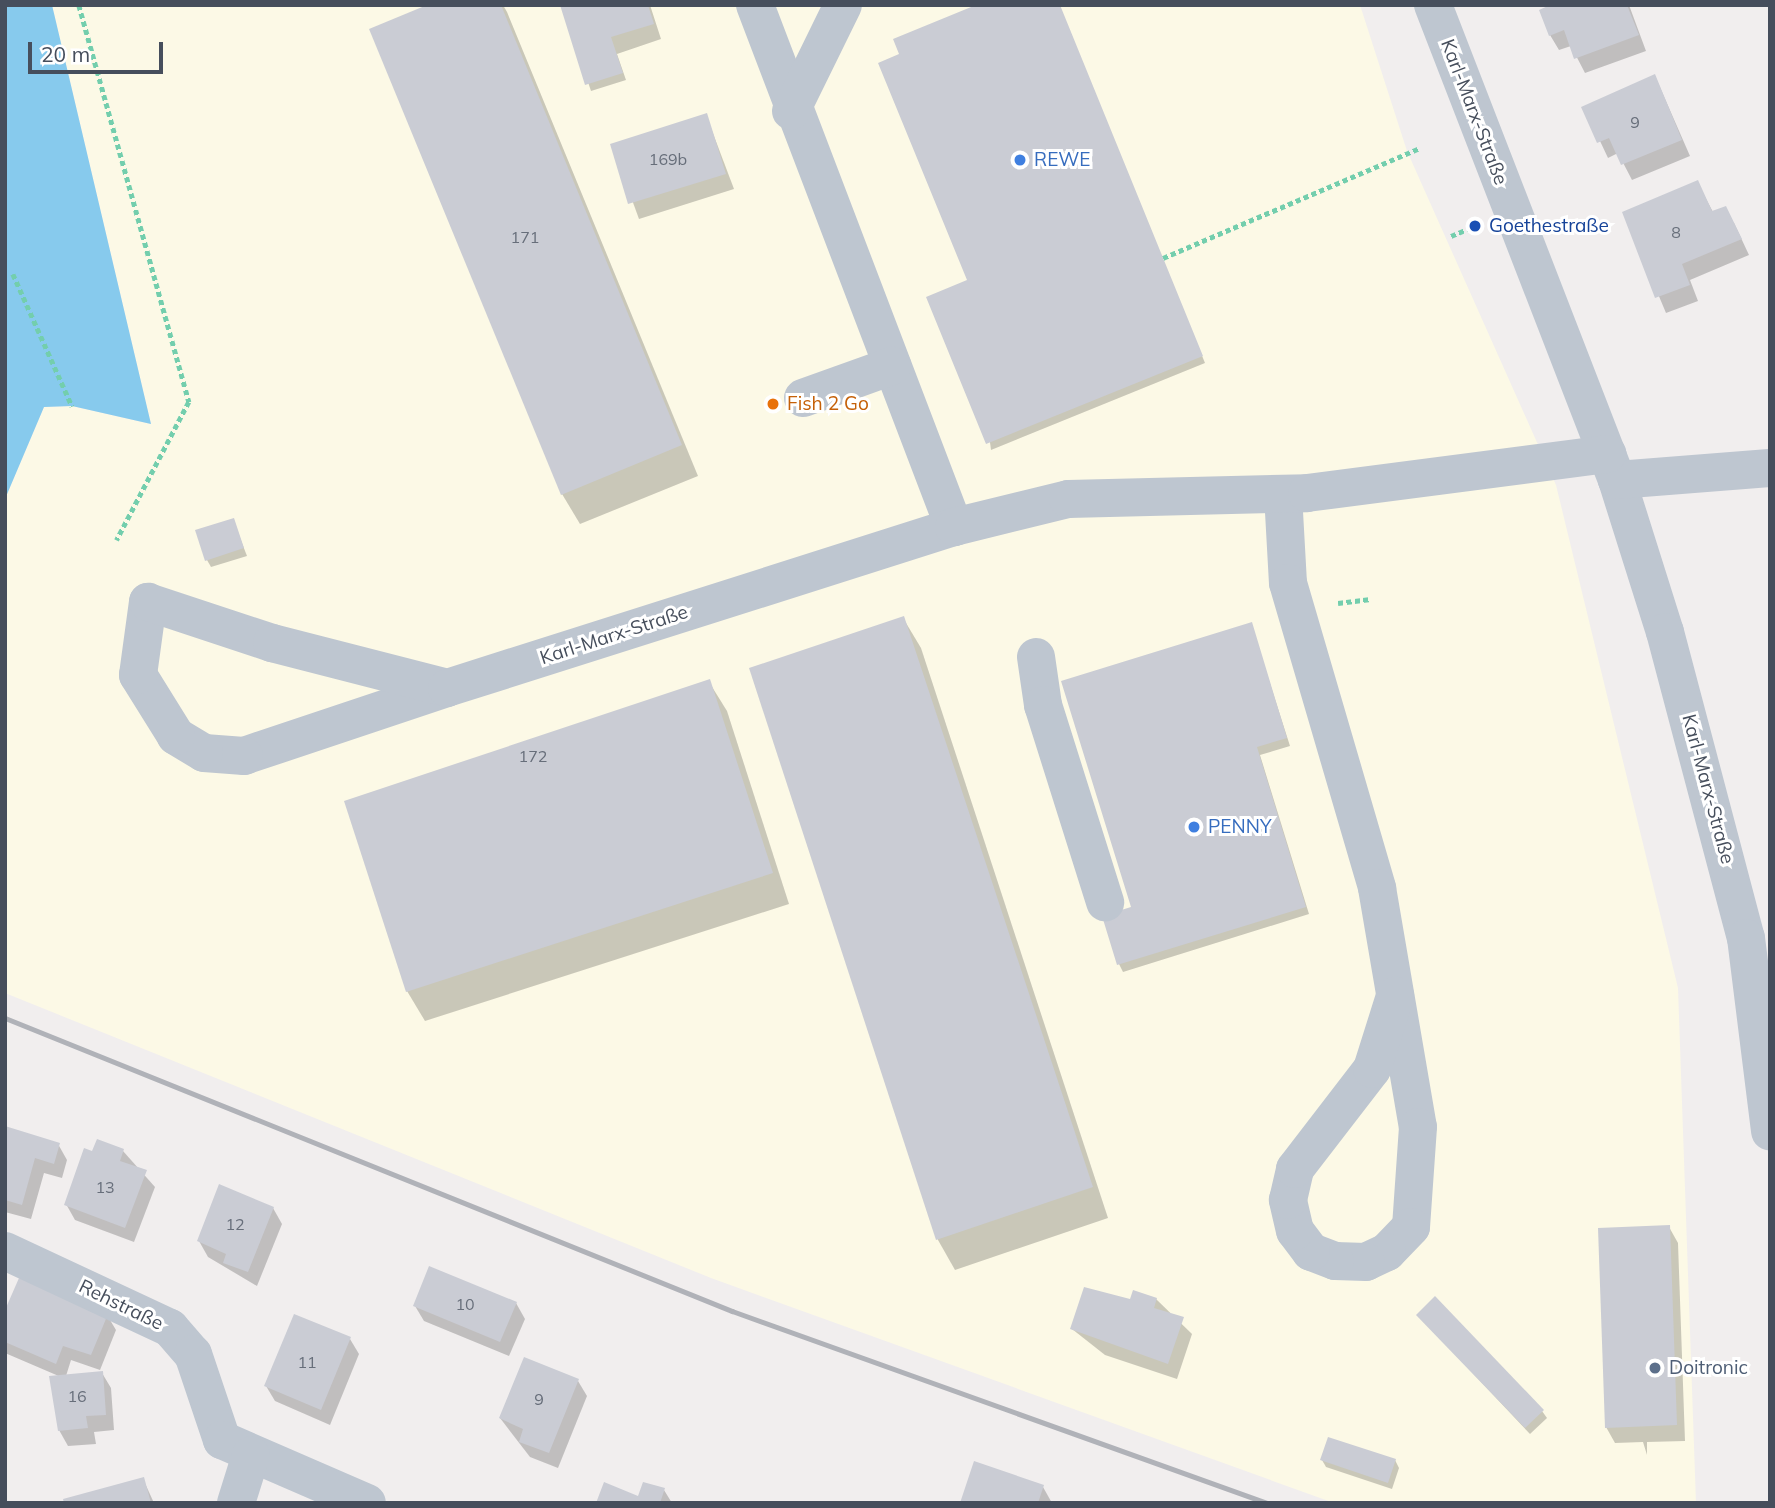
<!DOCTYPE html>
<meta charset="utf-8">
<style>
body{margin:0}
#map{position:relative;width:1775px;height:1508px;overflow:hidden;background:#f1eeee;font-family:Mulish,sans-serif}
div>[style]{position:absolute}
.commercial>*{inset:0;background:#fcf9e6}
.water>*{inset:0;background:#87caed}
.shadow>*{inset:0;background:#0003}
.building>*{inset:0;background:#caccd4}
.path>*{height:4.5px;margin-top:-2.25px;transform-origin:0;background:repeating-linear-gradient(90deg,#73cead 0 5px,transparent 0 8.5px)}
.minor>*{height:38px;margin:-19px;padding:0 19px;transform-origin:19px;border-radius:19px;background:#bec6d0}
.rail>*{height:5px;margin:-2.5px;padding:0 2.5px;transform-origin:2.5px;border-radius:2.5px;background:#b0b2b8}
.dots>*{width:19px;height:19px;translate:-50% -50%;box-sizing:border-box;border:4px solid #fff;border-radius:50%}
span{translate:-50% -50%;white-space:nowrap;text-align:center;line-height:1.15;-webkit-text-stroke:6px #fff;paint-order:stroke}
.number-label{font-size:16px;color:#676e7a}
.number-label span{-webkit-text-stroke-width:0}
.street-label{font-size:19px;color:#464e5c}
.shop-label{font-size:19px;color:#366cbe}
.left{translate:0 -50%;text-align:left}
.transit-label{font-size:19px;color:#164399}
.food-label{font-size:19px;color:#c56008}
.service-label{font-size:19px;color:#4e5e75}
.frame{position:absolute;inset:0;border:7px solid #464e5c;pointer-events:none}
.scale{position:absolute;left:28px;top:42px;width:135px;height:32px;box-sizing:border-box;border:4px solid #464e5c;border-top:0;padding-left:9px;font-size:21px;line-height:24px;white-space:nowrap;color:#464e5c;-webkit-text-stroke:5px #fff;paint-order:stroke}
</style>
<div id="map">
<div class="commercial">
<i style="clip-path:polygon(52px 5px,1360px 5px,1407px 151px,1556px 485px,1678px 988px,1696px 1503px,1334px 1503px,711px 1278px,5px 993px,5px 499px,44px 407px,72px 406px,151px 424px)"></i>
</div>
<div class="water">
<i style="clip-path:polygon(5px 5px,52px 5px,151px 424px,72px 406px,44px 407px,5px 499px)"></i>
</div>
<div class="shadow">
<i style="clip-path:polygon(432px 5px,503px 5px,507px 12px,698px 476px,580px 524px,562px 494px)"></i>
<i style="clip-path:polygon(562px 5px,650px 5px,661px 39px,617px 54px,626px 80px,591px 91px)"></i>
<i style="clip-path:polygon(1059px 5px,1205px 363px,991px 450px,969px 281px)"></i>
<i style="clip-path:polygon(1555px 5px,1629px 5px,1646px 51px,1585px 73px,1571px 46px,1559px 50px,1550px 35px)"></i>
<i style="clip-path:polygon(1655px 76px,1690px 156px,1632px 180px,1618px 153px,1608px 158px,1584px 107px)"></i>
<i style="clip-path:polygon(706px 115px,734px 189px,639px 219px,612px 145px)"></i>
<i style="clip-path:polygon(1697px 182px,1713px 212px,1734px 223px,1749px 255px,1690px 280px,1698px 301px,1666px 313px,1624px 213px)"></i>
<i style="clip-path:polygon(233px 520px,247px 556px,211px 567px,207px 560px)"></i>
<i style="clip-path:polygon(903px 618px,921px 648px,1108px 1218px,955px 1270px,938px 1240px,751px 669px)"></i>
<i style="clip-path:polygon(1251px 624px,1290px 746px,1260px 755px,1309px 914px,1123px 972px,1119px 964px,1133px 908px)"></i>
<i style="clip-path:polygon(709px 682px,727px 711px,789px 904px,425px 1021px,407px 991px)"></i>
<i style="clip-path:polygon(5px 1129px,58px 1144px,67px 1160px,62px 1178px,44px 1173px,31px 1219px,5px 1212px)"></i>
<i style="clip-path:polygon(123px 1151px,155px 1187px,134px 1242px,75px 1220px,66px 1204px,93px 1153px)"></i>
<i style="clip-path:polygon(273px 1208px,282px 1224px,257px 1286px,208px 1257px,199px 1241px)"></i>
<i style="clip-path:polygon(1669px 1227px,1678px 1243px,1685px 1441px,1647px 1442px,1647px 1455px,1643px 1442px,1615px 1443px,1606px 1427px)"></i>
<i style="clip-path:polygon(1156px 1299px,1192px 1334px,1177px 1379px,1105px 1355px,1072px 1329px,1131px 1302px)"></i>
<i style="clip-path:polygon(516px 1303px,525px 1319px,509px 1356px,424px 1321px,415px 1306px)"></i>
<i style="clip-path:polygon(5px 1314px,107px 1315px,116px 1330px,100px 1370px,71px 1360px,66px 1376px,102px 1373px,111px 1388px,114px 1430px,94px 1432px,96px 1444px,68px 1446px,59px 1430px,61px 1377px,5px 1353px)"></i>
<i style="clip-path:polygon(1418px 1315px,1542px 1411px,1547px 1418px,1530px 1434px)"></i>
<i style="clip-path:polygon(350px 1339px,359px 1354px,330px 1425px,275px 1401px,266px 1386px)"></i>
<i style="clip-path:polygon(578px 1381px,587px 1396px,558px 1468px,530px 1457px,500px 1418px)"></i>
<i style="clip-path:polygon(1322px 1460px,1395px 1460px,1399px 1468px,1392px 1489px,1326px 1467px)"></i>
<i style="clip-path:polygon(143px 1479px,154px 1503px,65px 1503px)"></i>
<i style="clip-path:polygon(1043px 1487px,1052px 1503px,962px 1503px)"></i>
<i style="clip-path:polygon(664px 1490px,672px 1503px,598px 1503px,639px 1498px)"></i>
</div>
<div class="building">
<i style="clip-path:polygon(427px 5px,501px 5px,682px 445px,561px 495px,369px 29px)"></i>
<i style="clip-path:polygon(560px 5px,648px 5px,654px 24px,611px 37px,623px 73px,585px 85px)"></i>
<i style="clip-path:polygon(976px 5px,1060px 5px,1203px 356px,986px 444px,926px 297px,967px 280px,878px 63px,899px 54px,893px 39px)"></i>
<i style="clip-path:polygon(1550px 5px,1627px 5px,1639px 35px,1574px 59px,1564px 30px,1549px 36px,1539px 10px)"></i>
<i style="clip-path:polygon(1655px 74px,1682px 140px,1621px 165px,1609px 138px,1597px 143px,1581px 107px)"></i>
<i style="clip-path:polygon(707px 113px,726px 174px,628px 204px,610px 144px)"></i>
<i style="clip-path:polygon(1698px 180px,1712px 211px,1726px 206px,1742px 239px,1682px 264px,1690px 285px,1655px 298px,1622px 212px)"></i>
<i style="clip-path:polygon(234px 518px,244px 548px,205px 561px,195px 530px)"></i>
<i style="clip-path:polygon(904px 616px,1093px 1187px,936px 1240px,749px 668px)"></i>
<i style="clip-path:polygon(1252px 622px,1287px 738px,1257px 747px,1306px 907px,1117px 965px,1102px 916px,1131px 907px,1061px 681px)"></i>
<i style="clip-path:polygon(710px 679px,773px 873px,406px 992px,344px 801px)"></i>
<i style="clip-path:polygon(5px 1126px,60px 1143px,54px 1164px,35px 1158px,22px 1205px,5px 1200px)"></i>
<i style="clip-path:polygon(97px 1139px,124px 1149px,120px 1161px,147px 1170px,125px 1228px,64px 1205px,84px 1148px,92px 1151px)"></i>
<i style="clip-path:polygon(219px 1184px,274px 1207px,248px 1272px,223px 1263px,226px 1254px,197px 1241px)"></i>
<i style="clip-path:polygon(1670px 1225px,1677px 1425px,1605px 1428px,1598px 1228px)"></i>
<i style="clip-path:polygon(429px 1266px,517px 1302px,500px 1342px,413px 1306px)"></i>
<i style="clip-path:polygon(19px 1278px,108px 1314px,91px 1355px,63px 1346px,56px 1364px,5px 1342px,5px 1310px)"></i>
<i style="clip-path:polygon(1084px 1287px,1130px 1299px,1133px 1290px,1157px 1298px,1154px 1308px,1184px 1317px,1168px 1364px,1070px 1329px)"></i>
<i style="clip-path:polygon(1435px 1296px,1544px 1410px,1525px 1428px,1416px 1315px)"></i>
<i style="clip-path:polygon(294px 1314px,351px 1337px,321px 1410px,264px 1386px)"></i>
<i style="clip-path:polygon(524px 1357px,579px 1379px,549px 1453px,519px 1442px,523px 1429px,499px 1418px)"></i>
<i style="clip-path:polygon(103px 1371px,106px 1415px,86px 1416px,88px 1428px,58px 1431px,49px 1376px)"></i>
<i style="clip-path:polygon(1328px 1437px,1396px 1459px,1388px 1483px,1320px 1460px)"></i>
<i style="clip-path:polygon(974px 1461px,1044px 1485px,1038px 1503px,960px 1503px)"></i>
<i style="clip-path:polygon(144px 1477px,151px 1503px,64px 1503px,63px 1499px)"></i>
<i style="clip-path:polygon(604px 1482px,638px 1496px,643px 1482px,665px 1488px,660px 1503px,596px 1503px)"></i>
</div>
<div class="path">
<i style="left:79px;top:5px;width:412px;rotate:74.5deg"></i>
<i style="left:189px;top:402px;width:156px;rotate:117.6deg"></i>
<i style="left:1451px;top:236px;width:25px;rotate:-23deg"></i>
<i style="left:1163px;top:258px;width:280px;rotate:-23.2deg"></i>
<i style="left:13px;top:274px;width:145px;rotate:65.9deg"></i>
<i style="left:1338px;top:603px;width:33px;rotate:-7deg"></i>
</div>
<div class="minor">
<i style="left:755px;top:5px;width:559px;rotate:69.13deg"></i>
<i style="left:1433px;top:5px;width:509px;rotate:68.83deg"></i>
<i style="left:1617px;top:480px;width:159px;rotate:72.5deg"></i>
<i style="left:1665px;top:632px;width:317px;rotate:75.2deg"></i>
<i style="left:1746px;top:938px;width:195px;rotate:82.9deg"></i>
<i style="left:791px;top:111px;width:118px;rotate:-63.9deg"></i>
<i style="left:803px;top:398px;width:95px;rotate:-19.8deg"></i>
<i style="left:1617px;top:480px;width:153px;rotate:-4.5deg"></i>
<i style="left:1283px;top:494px;width:89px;rotate:86.8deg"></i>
<i style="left:1288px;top:583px;width:318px;rotate:73.7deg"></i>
<i style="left:1377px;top:888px;width:242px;rotate:80.3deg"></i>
<i style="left:1418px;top:1127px;width:100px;rotate:94deg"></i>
<i style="left:1411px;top:1227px;width:35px;rotate:134deg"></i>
<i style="left:1387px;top:1252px;width:23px;rotate:155deg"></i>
<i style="left:1366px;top:1262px;width:31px;rotate:-178deg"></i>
<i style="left:1335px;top:1261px;width:26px;rotate:-159deg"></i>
<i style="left:1311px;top:1252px;width:26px;rotate:-127deg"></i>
<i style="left:1295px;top:1231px;width:32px;rotate:-103deg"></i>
<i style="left:1288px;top:1200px;width:32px;rotate:-77deg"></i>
<i style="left:1295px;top:1169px;width:126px;rotate:-52.4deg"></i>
<i style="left:1372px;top:1069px;width:77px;rotate:-72.5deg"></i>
<i style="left:1036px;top:657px;width:49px;rotate:81.7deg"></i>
<i style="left:1043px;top:705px;width:207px;rotate:72.5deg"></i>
<i style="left:447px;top:688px;width:214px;rotate:161.5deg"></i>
<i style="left:244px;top:756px;width:40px;rotate:-175.7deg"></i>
<i style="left:204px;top:753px;width:33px;rotate:-149deg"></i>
<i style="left:176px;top:736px;width:72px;rotate:-121.9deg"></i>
<i style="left:138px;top:675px;width:74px;rotate:-82.2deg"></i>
<i style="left:148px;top:602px;width:131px;rotate:18.3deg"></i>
<i style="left:272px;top:643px;width:181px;rotate:14.4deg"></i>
<i style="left:447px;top:688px;width:532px;rotate:-17.62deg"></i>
<i style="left:954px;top:527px;width:117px;rotate:-13.8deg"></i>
<i style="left:1068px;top:499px;width:239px;rotate:-1.4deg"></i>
<i style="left:1307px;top:493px;width:303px;rotate:-7.4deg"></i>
<i style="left:5px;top:1251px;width:182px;rotate:25deg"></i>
<i style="left:170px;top:1328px;width:35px;rotate:49deg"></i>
<i style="left:193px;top:1354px;width:91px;rotate:71.4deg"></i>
<i style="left:222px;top:1440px;width:158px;rotate:23.5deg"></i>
<i style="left:236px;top:1503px;width:50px;rotate:-72.6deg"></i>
</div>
<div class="rail">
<i style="left:5px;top:1018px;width:784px;rotate:21.95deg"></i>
<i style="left:732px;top:1311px;width:568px;rotate:19.74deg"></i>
</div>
<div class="dots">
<i style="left:1020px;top:160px;background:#3f7fe0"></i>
<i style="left:1475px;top:226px;background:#1a4fb4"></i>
<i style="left:773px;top:404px;background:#e8710a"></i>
<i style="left:1194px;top:827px;background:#3f7fe0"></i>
<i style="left:1655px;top:1368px;background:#5c6f8a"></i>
</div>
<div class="number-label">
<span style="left:1635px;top:122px">9</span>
<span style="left:668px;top:159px">169b</span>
<span style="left:1676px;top:232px">8</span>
<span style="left:525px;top:237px">171</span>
<span style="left:533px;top:756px">172</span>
<span style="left:105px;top:1187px">13</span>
<span style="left:235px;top:1224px">12</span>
<span style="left:465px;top:1304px">10</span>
<span style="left:307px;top:1362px">11</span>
<span style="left:77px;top:1396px">16</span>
<span style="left:539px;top:1399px">9</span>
</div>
<div class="street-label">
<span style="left:1474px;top:112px;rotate:69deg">Karl-Marx-Straße</span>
<span style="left:614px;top:635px;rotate:-18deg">Karl-Marx-Straße</span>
<span style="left:1708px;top:789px;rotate:75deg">Karl-Marx-Straße</span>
<span style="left:121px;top:1305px;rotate:26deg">Rehstraße</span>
</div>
<div class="shop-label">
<span class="left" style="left:1034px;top:160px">REWE</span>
<span class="left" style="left:1208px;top:827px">PENNY</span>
</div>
<div class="transit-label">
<span class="left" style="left:1489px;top:226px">Goethestraße</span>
</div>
<div class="food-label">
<span class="left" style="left:787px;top:404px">Fish 2 Go</span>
</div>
<div class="service-label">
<span class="left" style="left:1669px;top:1368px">Doitronic</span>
</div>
<div class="frame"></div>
<div class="scale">20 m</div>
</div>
